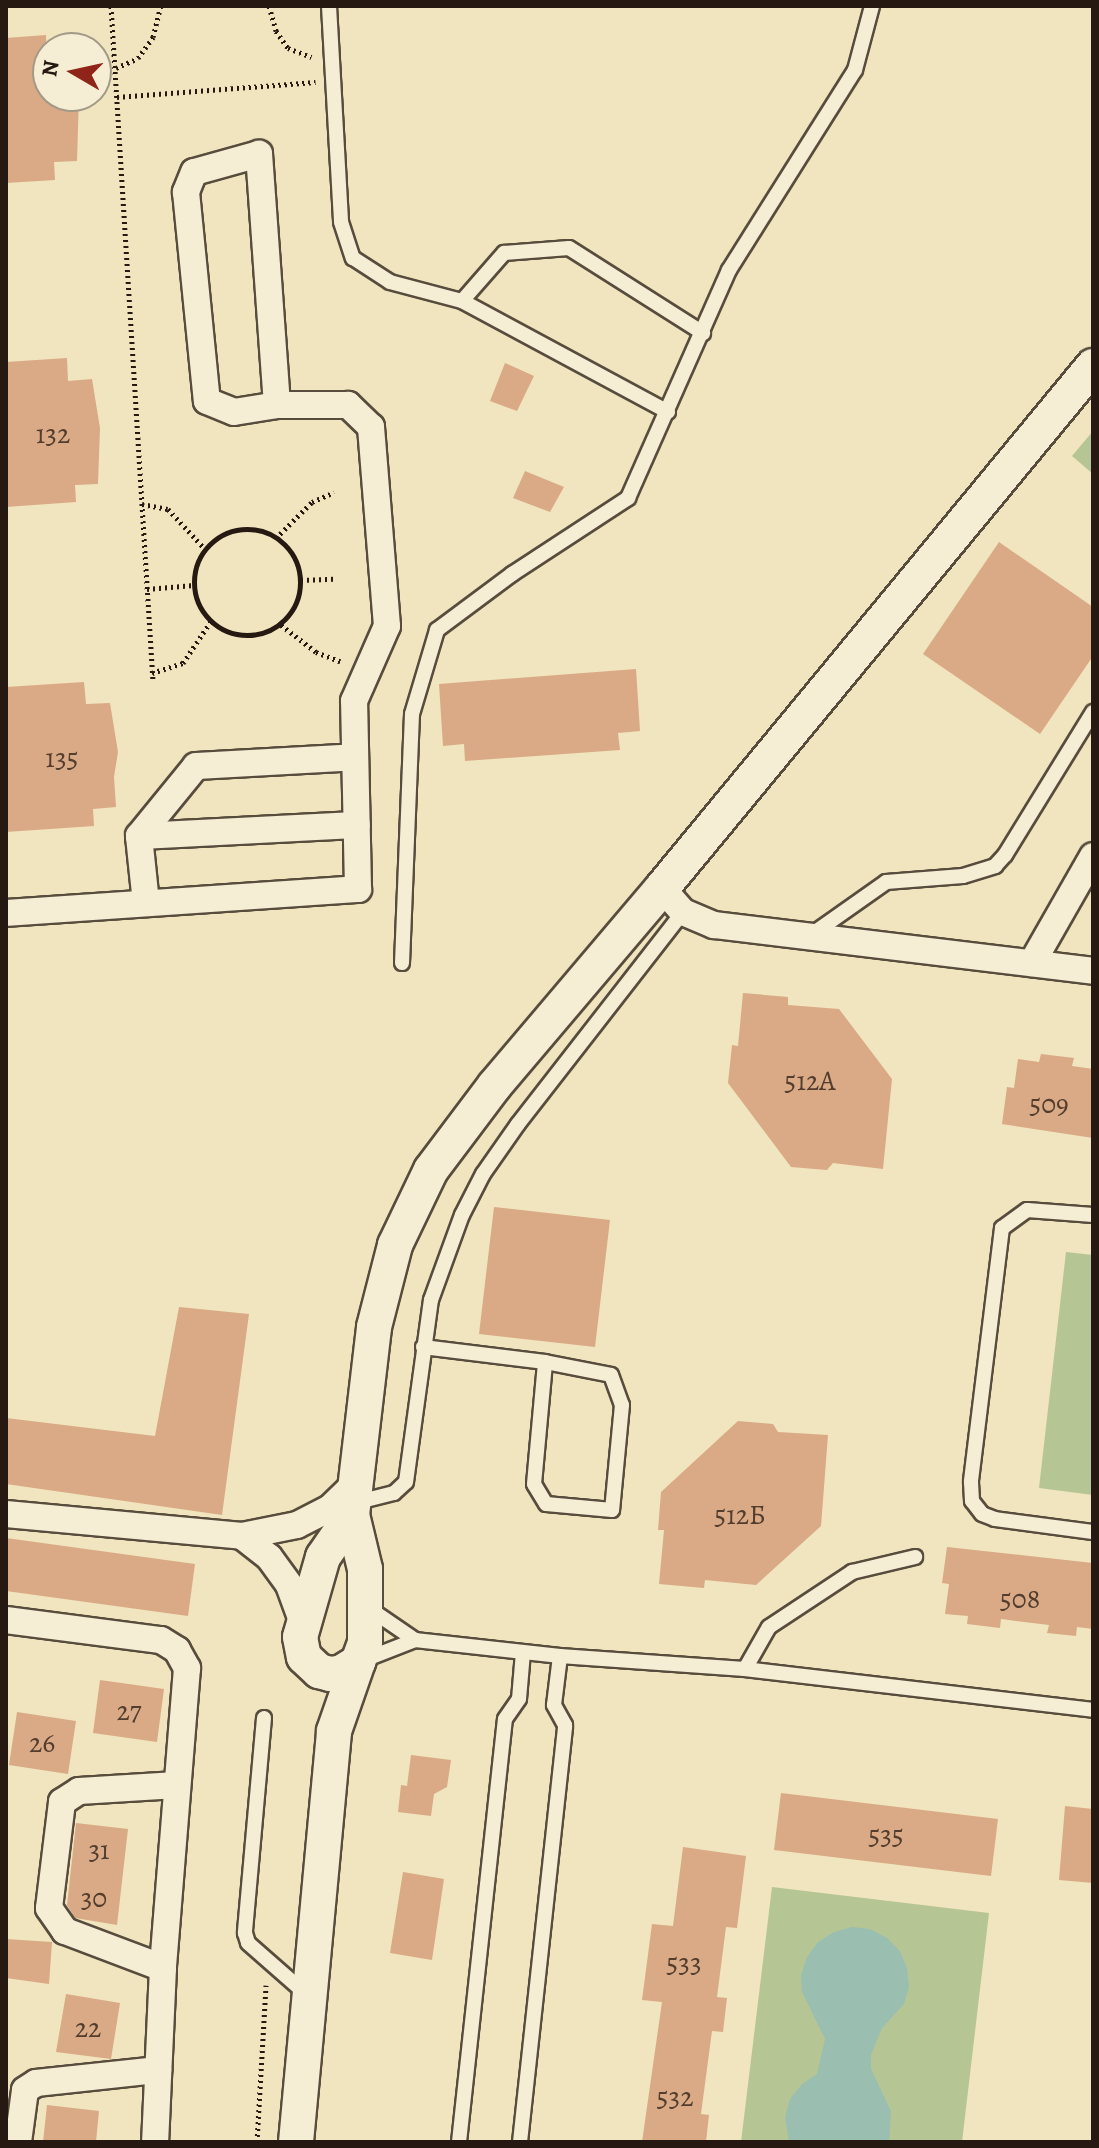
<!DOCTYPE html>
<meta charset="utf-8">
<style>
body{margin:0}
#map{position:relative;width:1099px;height:2148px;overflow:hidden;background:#f0e5be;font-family:Alegreya,serif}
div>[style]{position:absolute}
.green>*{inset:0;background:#b6c594}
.water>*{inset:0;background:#9abfb1}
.building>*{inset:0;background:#d9aa85}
.path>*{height:5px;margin-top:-2.5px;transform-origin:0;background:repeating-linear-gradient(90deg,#251912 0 2px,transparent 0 6px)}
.path>.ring{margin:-2.5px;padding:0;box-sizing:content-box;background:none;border:5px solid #251912;border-radius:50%}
.roads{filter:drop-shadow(2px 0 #584c3d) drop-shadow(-2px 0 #584c3d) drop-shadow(0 2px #584c3d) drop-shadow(0 -2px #584c3d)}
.service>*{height:14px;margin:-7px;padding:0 7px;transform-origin:7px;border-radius:7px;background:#f5eed5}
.minor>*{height:26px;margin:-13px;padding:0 13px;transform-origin:13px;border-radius:13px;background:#f5eed5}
.tertiary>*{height:34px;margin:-17px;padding:0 17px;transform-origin:17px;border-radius:17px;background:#f5eed5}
span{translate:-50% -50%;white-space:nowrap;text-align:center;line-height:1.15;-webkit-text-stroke:6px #f5eed5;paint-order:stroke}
.number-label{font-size:28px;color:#523d2f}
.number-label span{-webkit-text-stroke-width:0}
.frame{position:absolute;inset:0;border:8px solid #251912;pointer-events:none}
.north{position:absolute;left:32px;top:32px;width:80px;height:80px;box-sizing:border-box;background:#f5eed5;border:2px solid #a29987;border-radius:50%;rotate:279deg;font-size:22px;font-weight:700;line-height:32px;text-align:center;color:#251912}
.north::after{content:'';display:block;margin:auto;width:28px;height:36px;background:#8f2418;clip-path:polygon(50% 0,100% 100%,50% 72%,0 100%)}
</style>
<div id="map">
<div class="green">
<i style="clip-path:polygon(1093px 431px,1093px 474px,1072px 456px)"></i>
<i style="clip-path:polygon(1066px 1252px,1093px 1255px,1093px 1495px,1039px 1488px)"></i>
<i style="clip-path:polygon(772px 1887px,989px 1913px,962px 2142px,741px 2142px)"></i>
</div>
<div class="water">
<i style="clip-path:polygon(852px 1927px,870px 1929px,887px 1938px,900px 1951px,907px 1968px,909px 1987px,904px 2004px,882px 2028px,871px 2055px,871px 2069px,891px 2111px,889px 2142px,789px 2142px,785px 2117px,790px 2099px,802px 2084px,817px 2074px,825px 2039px,802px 1992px,801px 1975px,807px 1957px,818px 1942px,834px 1932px)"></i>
</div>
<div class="building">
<i style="clip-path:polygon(46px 35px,48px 96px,79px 96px,77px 161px,54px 162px,55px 180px,6px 183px,6px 38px)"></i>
<i style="clip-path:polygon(67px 358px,68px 381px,92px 379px,100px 428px,98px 484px,75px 485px,76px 502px,6px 507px,6px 362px)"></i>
<i style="clip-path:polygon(505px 363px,534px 376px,517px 411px,490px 401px)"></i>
<i style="clip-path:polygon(525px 471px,564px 487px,550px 512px,513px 498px)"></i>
<i style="clip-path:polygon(999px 542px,1093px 607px,1093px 656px,1040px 734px,923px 654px)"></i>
<i style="clip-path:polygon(636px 669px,640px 731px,618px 733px,620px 750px,465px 761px,464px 744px,443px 746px,439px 684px)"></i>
<i style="clip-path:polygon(84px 682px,86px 704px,110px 703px,118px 752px,114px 777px,116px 807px,93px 809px,94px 826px,6px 832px,6px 687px)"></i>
<i style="clip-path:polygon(743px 993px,788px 997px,788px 1005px,839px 1009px,892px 1079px,883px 1169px,833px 1163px,827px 1170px,791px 1167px,728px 1083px,732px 1045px,738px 1046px)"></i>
<i style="clip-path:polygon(1041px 1054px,1074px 1058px,1072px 1066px,1093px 1069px,1093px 1138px,1002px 1124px,1007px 1087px,1014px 1088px,1018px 1059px,1039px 1062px)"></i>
<i style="clip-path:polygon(494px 1207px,610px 1220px,595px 1347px,479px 1334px)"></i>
<i style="clip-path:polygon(179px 1307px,249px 1314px,222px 1515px,6px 1484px,6px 1418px,155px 1436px)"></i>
<i style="clip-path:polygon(738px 1421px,773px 1424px,778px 1432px,828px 1435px,821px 1526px,756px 1585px,705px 1580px,704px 1588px,659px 1584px,664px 1530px,658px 1530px,661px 1492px)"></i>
<i style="clip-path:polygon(6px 1538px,195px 1564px,188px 1616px,6px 1591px)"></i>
<i style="clip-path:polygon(947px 1547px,1093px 1563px,1093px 1629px,1077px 1627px,1076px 1636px,1047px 1633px,1049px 1625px,1001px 1619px,1000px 1628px,967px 1624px,968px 1616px,945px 1614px,949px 1584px,942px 1583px)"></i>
<i style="clip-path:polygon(100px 1680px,164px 1689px,157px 1742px,93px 1733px)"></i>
<i style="clip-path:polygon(17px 1712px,76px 1721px,68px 1774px,9px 1765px)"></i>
<i style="clip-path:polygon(411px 1755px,451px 1760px,447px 1787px,434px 1794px,431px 1816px,398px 1812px,401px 1785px,407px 1786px)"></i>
<i style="clip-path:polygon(781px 1793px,998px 1819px,991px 1876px,774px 1850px)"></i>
<i style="clip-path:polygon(1065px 1806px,1093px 1809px,1093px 1883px,1059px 1880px)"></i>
<i style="clip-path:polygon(76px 1823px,128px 1829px,117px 1925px,75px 1918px,67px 1905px)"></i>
<i style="clip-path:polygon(683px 1847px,746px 1856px,737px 1928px,726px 1927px,717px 1997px,727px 1998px,723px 2032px,712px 2031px,701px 2114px,709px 2115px,706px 2142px,642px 2142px,662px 2002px,642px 2000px,652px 1924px,673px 1926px)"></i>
<i style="clip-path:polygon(403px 1872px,444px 1879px,432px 1960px,390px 1953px)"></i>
<i style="clip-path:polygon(6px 1939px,52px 1942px,49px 1984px,6px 1978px)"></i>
<i style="clip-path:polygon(66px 1994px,120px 2003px,111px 2059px,56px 2052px)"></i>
<i style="clip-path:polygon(47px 2105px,99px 2111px,96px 2142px,43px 2142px)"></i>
</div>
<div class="path">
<i style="left:111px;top:6px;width:677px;rotate:86.44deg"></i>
<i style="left:269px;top:6px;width:26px;rotate:74deg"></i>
<i style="left:276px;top:31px;width:21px;rotate:55deg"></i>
<i style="left:288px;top:48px;width:25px;rotate:21deg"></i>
<i style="left:116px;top:68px;width:24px;rotate:-24deg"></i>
<i style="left:138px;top:58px;width:26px;rotate:-54deg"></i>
<i style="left:153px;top:37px;width:32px;rotate:-76deg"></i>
<i style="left:117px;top:97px;width:199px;rotate:-4.3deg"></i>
<i style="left:142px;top:504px;width:26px;rotate:11deg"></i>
<i style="left:168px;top:509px;width:54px;rotate:47.2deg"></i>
<i class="ring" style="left:194px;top:529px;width:101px;height:101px"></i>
<i style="left:276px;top:538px;width:51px;rotate:-45deg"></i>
<i style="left:312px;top:502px;width:24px;rotate:-24deg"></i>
<i style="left:301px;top:580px;width:33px;rotate:-2deg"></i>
<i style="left:147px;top:589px;width:47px;rotate:-4.9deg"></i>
<i style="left:281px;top:625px;width:44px;rotate:37.6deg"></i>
<i style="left:316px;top:652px;width:26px;rotate:21deg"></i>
<i style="left:152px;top:673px;width:33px;rotate:-18deg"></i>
<i style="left:183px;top:663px;width:50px;rotate:-56.3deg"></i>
<i style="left:257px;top:2142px;width:157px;rotate:-86.7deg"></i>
</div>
<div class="roads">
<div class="service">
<i style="left:329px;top:6px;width:216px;rotate:86.8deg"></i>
<i style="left:341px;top:222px;width:38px;rotate:72deg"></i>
<i style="left:353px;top:258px;width:44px;rotate:33deg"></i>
<i style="left:390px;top:282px;width:74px;rotate:14.8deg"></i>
<i style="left:462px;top:301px;width:234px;rotate:28.3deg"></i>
<i style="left:462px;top:301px;width:64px;rotate:-48.8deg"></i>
<i style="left:504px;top:253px;width:65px;rotate:-4.4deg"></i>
<i style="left:569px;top:248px;width:159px;rotate:32.4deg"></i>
<i style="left:811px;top:935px;width:92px;rotate:-35.2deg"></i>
<i style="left:886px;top:882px;width:77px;rotate:-4.5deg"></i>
<i style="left:963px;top:876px;width:34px;rotate:-17deg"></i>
<i style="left:995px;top:866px;width:15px;rotate:-48deg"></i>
<i style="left:1005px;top:855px;width:168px;rotate:-58.4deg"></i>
<i style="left:402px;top:963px;width:249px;rotate:-87.7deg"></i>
<i style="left:412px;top:714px;width:88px;rotate:-73.4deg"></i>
<i style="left:437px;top:630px;width:94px;rotate:-36.7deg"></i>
<i style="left:512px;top:574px;width:139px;rotate:-33.2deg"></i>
<i style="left:628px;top:498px;width:249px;rotate:-66.1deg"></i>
<i style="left:729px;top:270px;width:236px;rotate:-57.8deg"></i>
<i style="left:855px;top:70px;width:66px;rotate:-75.1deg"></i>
<i style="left:1093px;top:1215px;width:66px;rotate:-175.7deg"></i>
<i style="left:1027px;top:1210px;width:31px;rotate:144deg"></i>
<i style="left:1002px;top:1228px;width:256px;rotate:97deg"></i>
<i style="left:971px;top:1482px;width:19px;rotate:87deg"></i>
<i style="left:972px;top:1501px;width:16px;rotate:52deg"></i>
<i style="left:982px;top:1514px;width:14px;rotate:21deg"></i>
<i style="left:995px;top:1519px;width:99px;rotate:7.6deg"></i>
<i style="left:423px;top:1347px;width:123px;rotate:7deg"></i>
<i style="left:545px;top:1362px;width:67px;rotate:11.1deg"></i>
<i style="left:611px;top:1375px;width:32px;rotate:70deg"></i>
<i style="left:622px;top:1405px;width:105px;rotate:95.4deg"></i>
<i style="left:612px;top:1510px;width:66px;rotate:-174.8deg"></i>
<i style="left:546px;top:1504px;width:23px;rotate:-121deg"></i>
<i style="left:534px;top:1484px;width:122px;rotate:-84.8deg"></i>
<i style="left:354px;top:1503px;width:41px;rotate:-14deg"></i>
<i style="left:394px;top:1493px;width:16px;rotate:-43deg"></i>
<i style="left:406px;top:1482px;width:184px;rotate:-82.2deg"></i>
<i style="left:431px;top:1300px;width:90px;rotate:-70deg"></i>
<i style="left:462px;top:1215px;width:46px;rotate:-62.9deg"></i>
<i style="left:483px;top:1174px;width:61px;rotate:-55deg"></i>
<i style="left:518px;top:1124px;width:269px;rotate:-52.1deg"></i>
<i style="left:367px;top:1607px;width:58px;rotate:34.5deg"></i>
<i style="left:415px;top:1640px;width:146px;rotate:6.3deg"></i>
<i style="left:560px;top:1656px;width:185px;rotate:4deg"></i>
<i style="left:745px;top:1669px;width:350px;rotate:6.7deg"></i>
<i style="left:364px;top:1660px;width:55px;rotate:-21.4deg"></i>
<i style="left:745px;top:1669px;width:48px;rotate:-60.3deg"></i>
<i style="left:769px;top:1627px;width:100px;rotate:-33.5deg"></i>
<i style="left:852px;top:1572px;width:65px;rotate:-13.4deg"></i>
<i style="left:264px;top:1718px;width:216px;rotate:95.1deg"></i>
<i style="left:245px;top:1933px;width:10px;rotate:73deg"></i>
<i style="left:248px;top:1943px;width:77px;rotate:41.3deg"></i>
<i style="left:459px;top:2142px;width:425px;rotate:-83.8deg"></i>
<i style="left:505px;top:1719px;width:24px;rotate:-55deg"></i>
<i style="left:519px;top:1699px;width:47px;rotate:-85.1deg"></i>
<i style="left:520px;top:2142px;width:419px;rotate:-83.8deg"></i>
<i style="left:565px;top:1725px;width:23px;rotate:-119deg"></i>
<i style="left:554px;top:1705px;width:49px;rotate:-83deg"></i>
</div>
<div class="minor">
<i style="left:139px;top:836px;width:218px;rotate:-2.9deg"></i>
<i style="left:662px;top:888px;width:32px;rotate:49deg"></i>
<i style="left:683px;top:912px;width:34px;rotate:23deg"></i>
<i style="left:714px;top:925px;width:382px;rotate:6.9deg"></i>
<i style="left:146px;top:903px;width:67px;rotate:-96deg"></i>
<i style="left:139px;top:836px;width:90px;rotate:-50.8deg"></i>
<i style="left:196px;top:766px;width:159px;rotate:-3.2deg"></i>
<i style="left:6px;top:913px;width:353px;rotate:-3.9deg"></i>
<i style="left:358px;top:889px;width:188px;rotate:-91.2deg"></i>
<i style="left:354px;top:701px;width:82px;rotate:-66.3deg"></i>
<i style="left:387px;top:626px;width:200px;rotate:-94.6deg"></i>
<i style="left:371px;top:427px;width:32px;rotate:-136deg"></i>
<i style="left:348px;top:405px;width:71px;rotate:180deg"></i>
<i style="left:277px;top:405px;width:252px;rotate:-94.1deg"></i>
<i style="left:259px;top:154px;width:67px;rotate:164.5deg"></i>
<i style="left:194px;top:172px;width:22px;rotate:112deg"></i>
<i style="left:186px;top:192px;width:210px;rotate:84.3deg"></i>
<i style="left:207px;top:401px;width:29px;rotate:22deg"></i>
<i style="left:234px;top:412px;width:44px;rotate:-9.2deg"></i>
<i style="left:1032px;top:963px;width:123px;rotate:-60.3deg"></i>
<i style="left:6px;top:1514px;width:237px;rotate:5.3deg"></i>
<i style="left:242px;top:1536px;width:56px;rotate:-11.3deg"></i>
<i style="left:297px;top:1525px;width:37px;rotate:-27deg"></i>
<i style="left:330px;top:1508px;width:35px;rotate:-44deg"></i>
<i style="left:242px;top:1536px;width:34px;rotate:38deg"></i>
<i style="left:269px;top:1557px;width:34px;rotate:54deg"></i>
<i style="left:289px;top:1585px;width:44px;rotate:69.9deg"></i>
<i style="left:6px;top:1620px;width:156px;rotate:7.4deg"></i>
<i style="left:161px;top:1640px;width:19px;rotate:32deg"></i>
<i style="left:177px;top:1650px;width:21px;rotate:61deg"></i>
<i style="left:187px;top:1668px;width:301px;rotate:94.6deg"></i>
<i style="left:163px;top:1968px;width:174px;rotate:92.6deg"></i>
<i style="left:163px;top:1968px;width:105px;rotate:-159.3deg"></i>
<i style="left:65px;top:1931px;width:28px;rotate:-125deg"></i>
<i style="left:49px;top:1908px;width:107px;rotate:-83deg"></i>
<i style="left:62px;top:1802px;width:20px;rotate:-33deg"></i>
<i style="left:79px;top:1791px;width:98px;rotate:-3.5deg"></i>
<i style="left:18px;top:2142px;width:52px;rotate:-82.3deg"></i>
<i style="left:25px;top:2090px;width:13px;rotate:-32deg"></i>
<i style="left:36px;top:2083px;width:123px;rotate:-6.1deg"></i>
</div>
<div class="tertiary">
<i style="left:352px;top:1515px;width:51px;rotate:124.6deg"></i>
<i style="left:323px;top:1557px;width:83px;rotate:106deg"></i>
<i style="left:300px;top:1637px;width:20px;rotate:79deg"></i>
<i style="left:304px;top:1657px;width:21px;rotate:43deg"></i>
<i style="left:319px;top:1671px;width:11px;rotate:15deg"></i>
<i style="left:330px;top:1674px;width:10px;rotate:-6deg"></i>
<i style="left:340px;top:1673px;width:21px;rotate:-31deg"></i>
<i style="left:358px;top:1662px;width:20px;rotate:-70deg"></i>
<i style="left:365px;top:1643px;width:74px;rotate:-90deg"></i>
<i style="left:365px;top:1569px;width:56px;rotate:-103.5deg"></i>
<i style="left:352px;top:1515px;width:189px;rotate:-83.3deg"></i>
<i style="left:374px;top:1327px;width:85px;rotate:-75.6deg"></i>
<i style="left:395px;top:1245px;width:83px;rotate:-64.4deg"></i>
<i style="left:431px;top:1170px;width:106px;rotate:-53deg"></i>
<i style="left:495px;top:1085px;width:258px;rotate:-49.7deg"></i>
<i style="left:662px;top:888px;width:677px;rotate:-50.45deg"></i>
<i style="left:296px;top:2142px;width:413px;rotate:-84.7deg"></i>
<i style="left:334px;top:1731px;width:73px;rotate:-70.8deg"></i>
</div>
</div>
<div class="number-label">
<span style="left:53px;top:434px">132</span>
<span style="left:62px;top:758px">135</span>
<span style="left:810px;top:1081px">512А</span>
<span style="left:1049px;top:1104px">509</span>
<span style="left:740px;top:1515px">512Б</span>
<span style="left:1020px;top:1599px">508</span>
<span style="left:129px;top:1711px">27</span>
<span style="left:42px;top:1743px">26</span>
<span style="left:886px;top:1835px">535</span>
<span style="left:99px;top:1850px">31</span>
<span style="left:94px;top:1898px">30</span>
<span style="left:684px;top:1963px">533</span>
<span style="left:88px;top:2028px">22</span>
<span style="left:675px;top:2097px">532</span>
</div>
<div class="frame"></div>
<div class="north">N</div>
</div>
